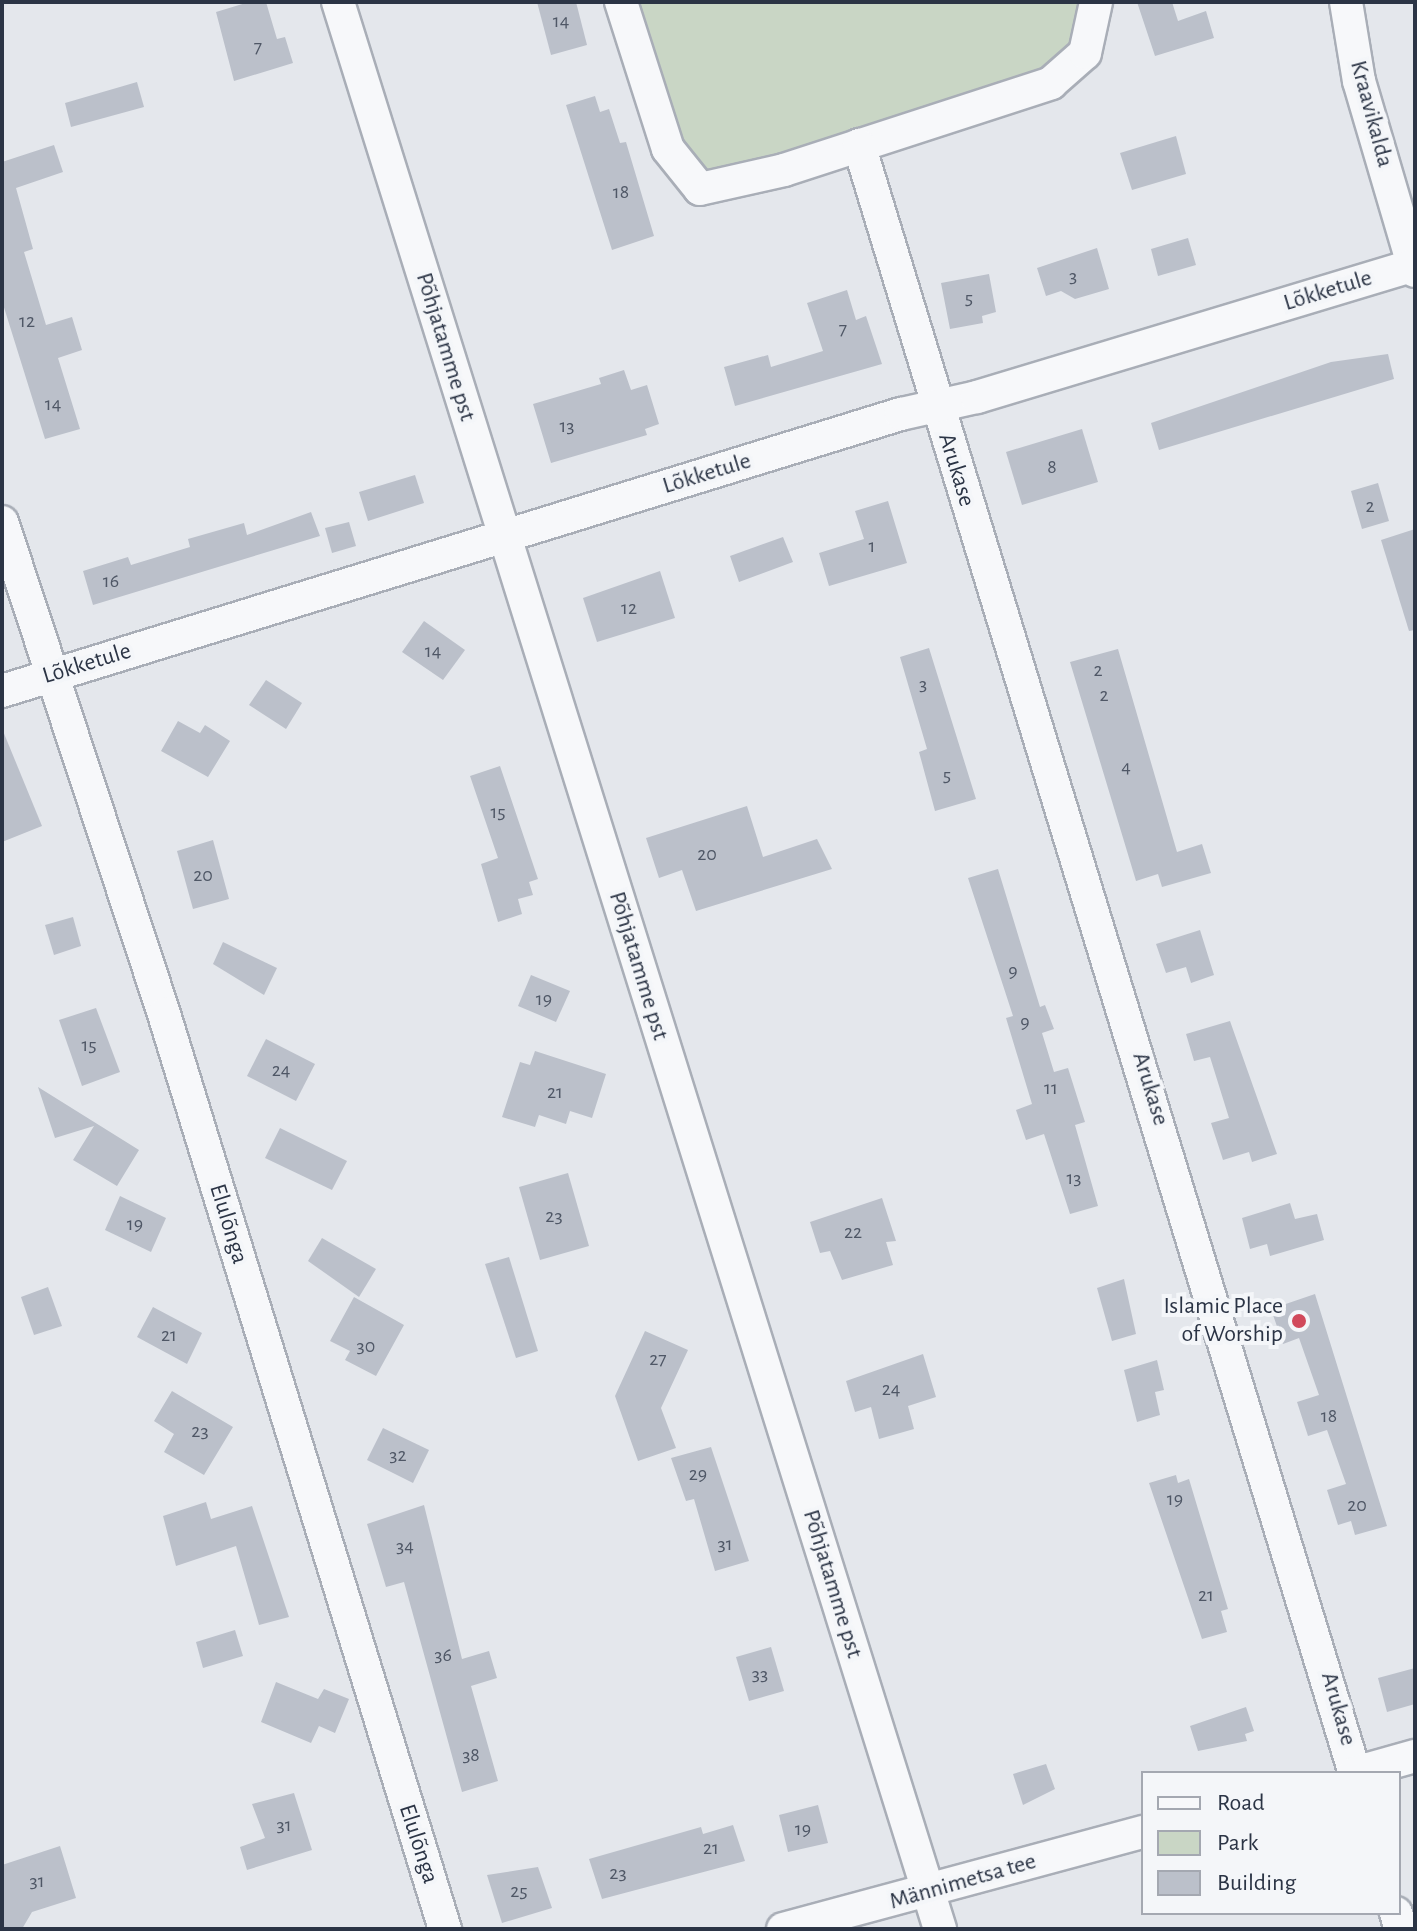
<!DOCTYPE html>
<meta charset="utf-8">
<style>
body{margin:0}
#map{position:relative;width:1417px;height:1931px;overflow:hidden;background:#e4e7ec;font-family:"Alegreya Sans",sans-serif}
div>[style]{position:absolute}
.green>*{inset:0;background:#c9d6c5}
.building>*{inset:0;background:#bbc0ca}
.roads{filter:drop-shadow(2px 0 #a9aeb7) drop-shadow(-2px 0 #a9aeb7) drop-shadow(0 2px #a9aeb7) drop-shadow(0 -2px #a9aeb7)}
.minor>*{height:32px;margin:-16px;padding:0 16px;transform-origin:16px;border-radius:16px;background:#f7f8fa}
.dots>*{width:22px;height:22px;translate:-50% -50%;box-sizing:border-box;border:4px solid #f4f6f9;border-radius:50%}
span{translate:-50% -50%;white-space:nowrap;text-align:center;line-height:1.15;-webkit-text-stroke:8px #f4f6f9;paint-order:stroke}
.number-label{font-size:20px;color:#4f5766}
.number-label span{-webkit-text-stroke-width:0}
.street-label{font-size:24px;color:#2b3445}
.poi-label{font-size:24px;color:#2b3445}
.right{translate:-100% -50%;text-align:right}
.frame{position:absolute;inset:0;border:4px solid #2b3445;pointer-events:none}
.legend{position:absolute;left:1141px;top:1771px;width:260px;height:144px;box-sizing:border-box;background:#f4f6f9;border:2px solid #a4a8b1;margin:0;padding:10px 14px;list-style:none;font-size:24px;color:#2b3445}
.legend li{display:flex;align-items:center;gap:16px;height:40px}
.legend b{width:40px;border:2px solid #a4a8b1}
</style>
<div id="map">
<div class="green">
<i style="clip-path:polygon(630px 2px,1091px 2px,1092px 6px,1058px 71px,714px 180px,692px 172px)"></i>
</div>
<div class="building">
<i style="clip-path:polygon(249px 2px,266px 2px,277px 39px,285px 37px,293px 63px,234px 81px,216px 12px)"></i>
<i style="clip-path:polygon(537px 2px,576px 2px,587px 45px,551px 55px)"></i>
<i style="clip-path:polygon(1137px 2px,1172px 2px,1178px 21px,1206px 11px,1214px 38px,1155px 56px)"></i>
<i style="clip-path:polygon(137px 82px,144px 107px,71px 127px,65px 103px)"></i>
<i style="clip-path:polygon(595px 96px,600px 112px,609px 109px,620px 143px,626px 142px,654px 236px,612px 250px,566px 105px)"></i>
<i style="clip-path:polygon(1176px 136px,1186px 174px,1132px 190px,1120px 153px)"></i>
<i style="clip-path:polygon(54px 145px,63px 172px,16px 188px,33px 249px,24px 252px,46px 325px,72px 317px,82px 350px,58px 358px,80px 429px,45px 439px,2px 301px,2px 162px)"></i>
<i style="clip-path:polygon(1188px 238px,1196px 265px,1158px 276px,1151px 249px)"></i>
<i style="clip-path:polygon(1097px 248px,1109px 289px,1075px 299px,1061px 291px,1046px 296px,1037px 268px)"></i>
<i style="clip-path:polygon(989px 274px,996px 312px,982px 316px,983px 323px,950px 329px,941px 283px)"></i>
<i style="clip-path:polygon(847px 290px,856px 320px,866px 316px,882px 364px,735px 406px,724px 367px,768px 355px,771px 367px,823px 351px,807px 303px)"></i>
<i style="clip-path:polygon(1388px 354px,1394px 379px,1159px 450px,1151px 423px,1331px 362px)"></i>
<i style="clip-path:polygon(624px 370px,631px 390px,647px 385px,659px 424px,645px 429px,647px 435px,551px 463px,533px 404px,601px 384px,599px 378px)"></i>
<i style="clip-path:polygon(1082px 429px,1098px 482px,1022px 505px,1006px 452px)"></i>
<i style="clip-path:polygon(415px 475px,424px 503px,368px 521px,359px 492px)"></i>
<i style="clip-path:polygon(1378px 483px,1389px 521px,1362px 529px,1351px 491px)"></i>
<i style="clip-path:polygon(888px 501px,907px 563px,829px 586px,819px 553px,864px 539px,855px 511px)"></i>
<i style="clip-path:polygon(311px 512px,320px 536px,93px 605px,83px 571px,128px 557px,131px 565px,190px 547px,188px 539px,244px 523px,247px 535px)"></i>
<i style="clip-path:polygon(349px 522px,356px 546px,332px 553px,325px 528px)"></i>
<i style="clip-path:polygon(1415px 529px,1415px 630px,1409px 631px,1381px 540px)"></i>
<i style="clip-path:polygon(783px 537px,793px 562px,739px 582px,730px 556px)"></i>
<i style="clip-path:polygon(660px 571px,675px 618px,597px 642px,583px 598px)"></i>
<i style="clip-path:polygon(424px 621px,465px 650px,443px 680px,402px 652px)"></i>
<i style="clip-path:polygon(929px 648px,976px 799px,935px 811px,919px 752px,927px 749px,900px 657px)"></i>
<i style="clip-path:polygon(1118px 649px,1177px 852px,1202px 844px,1211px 873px,1162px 887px,1158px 874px,1136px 881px,1070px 662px)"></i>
<i style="clip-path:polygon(266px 680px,302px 703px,286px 729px,249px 705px)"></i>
<i style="clip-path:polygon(178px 721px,200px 733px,205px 725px,230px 741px,208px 777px,161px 751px)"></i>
<i style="clip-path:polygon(3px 731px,42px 826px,2px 842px,2px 732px)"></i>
<i style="clip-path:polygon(500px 766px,538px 879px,529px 882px,533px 895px,518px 899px,522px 914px,498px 922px,481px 864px,498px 858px,470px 776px)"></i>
<i style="clip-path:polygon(747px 806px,763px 857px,817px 839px,832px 869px,696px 911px,682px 870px,659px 878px,646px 838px)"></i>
<i style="clip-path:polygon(213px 840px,229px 899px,193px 909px,177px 851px)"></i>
<i style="clip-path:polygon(998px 869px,1040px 1007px,1045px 1005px,1054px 1029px,1042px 1033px,1054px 1072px,1068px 1068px,1085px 1122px,1075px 1125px,1098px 1206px,1070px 1214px,1044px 1134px,1026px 1140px,1016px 1110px,1032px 1104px,1006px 1018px,1013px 1016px,968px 878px)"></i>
<i style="clip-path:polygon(73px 917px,81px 946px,54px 955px,45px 925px)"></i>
<i style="clip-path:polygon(1200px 930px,1214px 975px,1191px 983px,1186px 967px,1166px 973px,1156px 944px)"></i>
<i style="clip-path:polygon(223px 942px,277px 968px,264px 995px,213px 964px)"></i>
<i style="clip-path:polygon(531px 975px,570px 991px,556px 1022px,518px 1006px)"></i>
<i style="clip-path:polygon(96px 1008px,120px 1072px,82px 1086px,59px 1020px)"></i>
<i style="clip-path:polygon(1230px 1021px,1277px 1154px,1252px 1162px,1249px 1152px,1223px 1160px,1211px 1123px,1229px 1118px,1210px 1057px,1194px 1061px,1186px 1034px)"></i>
<i style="clip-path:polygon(266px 1039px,315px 1064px,296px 1101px,247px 1076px)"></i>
<i style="clip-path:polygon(535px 1051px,606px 1074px,592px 1118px,570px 1111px,566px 1124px,539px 1115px,535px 1127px,502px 1117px,520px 1062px,530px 1065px)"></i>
<i style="clip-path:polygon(38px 1087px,139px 1150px,117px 1186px,73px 1160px,94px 1126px,55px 1138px)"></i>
<i style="clip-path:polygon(280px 1128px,347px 1161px,332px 1190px,265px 1158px)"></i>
<i style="clip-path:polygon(568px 1173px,589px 1246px,540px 1260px,519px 1187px)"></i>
<i style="clip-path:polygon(120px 1196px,166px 1218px,151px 1252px,105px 1230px)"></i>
<i style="clip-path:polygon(882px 1198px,896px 1241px,886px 1242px,893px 1265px,842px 1280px,830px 1251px,820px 1253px,810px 1222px)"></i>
<i style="clip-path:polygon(1290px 1203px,1295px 1219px,1317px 1214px,1324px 1240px,1270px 1256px,1267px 1244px,1250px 1249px,1242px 1218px)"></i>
<i style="clip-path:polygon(322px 1238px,376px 1269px,359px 1297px,308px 1261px)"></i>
<i style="clip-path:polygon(509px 1257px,538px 1351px,516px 1358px,485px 1264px)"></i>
<i style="clip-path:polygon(1124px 1279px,1136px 1334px,1112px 1341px,1097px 1288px)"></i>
<i style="clip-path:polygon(48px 1287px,62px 1326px,34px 1335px,21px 1297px)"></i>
<i style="clip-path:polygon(1315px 1294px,1387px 1526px,1355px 1535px,1351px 1521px,1338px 1525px,1327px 1490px,1346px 1484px,1327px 1430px,1308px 1436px,1297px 1402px,1319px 1395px,1299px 1338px,1283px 1344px,1271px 1309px)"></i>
<i style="clip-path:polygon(354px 1297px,404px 1325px,376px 1376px,345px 1360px,350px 1351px,330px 1341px)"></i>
<i style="clip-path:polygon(153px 1307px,202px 1333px,187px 1364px,137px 1337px)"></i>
<i style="clip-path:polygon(645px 1331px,688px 1350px,661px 1408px,676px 1448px,638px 1461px,615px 1396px)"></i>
<i style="clip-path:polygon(923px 1354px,936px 1397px,908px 1406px,914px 1429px,879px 1439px,871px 1407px,855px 1412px,846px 1381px)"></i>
<i style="clip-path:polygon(1157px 1360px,1164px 1390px,1155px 1392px,1160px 1415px,1137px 1422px,1124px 1370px)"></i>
<i style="clip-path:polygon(172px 1391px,233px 1427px,204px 1475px,164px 1452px,174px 1434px,154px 1421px)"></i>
<i style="clip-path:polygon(383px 1428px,429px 1450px,413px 1483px,367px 1460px)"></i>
<i style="clip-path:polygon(711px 1447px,749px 1561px,715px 1571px,694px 1499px,686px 1501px,671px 1458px)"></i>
<i style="clip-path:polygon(1176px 1475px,1178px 1483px,1189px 1479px,1228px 1609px,1221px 1611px,1227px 1632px,1202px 1639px,1149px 1483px)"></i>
<i style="clip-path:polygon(206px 1502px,211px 1519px,252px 1506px,289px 1617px,259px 1625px,236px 1546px,176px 1566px,163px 1516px)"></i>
<i style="clip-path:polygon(424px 1505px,462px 1659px,489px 1651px,497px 1678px,471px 1686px,498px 1781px,462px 1792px,404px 1582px,386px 1587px,367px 1524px)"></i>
<i style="clip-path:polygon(235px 1630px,243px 1656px,203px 1668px,196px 1642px)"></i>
<i style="clip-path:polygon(771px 1647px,784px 1691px,749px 1701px,736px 1657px)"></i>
<i style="clip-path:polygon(1415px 1668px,1415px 1704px,1387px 1712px,1378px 1678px)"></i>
<i style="clip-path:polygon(276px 1682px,318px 1699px,324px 1689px,349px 1699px,335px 1733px,319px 1726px,311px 1743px,261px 1722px)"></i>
<i style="clip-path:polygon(1246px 1707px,1254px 1731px,1245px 1734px,1247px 1741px,1198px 1751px,1190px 1726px)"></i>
<i style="clip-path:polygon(1046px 1764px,1055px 1789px,1023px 1805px,1013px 1774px)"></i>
<i style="clip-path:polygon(294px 1793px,312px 1850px,247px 1870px,240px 1847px,265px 1838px,252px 1804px)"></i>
<i style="clip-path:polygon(818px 1805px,828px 1843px,788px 1852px,779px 1815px)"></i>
<i style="clip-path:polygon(733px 1825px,745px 1861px,602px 1899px,589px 1859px,701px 1827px,703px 1834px)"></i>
<i style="clip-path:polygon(60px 1846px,76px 1898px,32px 1912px,22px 1929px,2px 1929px,2px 1865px)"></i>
<i style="clip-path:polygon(538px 1867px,552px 1908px,502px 1923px,487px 1875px)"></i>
</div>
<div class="roads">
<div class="minor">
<i style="left:338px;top:2px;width:2019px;rotate:72.65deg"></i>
<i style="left:621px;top:2px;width:154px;rotate:72.3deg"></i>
<i style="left:668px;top:149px;width:51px;rotate:51.3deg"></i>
<i style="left:700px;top:189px;width:86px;rotate:-12.7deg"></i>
<i style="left:784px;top:170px;width:281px;rotate:-18deg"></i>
<i style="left:1051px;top:83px;width:45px;rotate:-41.4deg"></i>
<i style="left:1085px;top:53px;width:52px;rotate:-77.8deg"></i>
<i style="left:1346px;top:2px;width:80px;rotate:80.7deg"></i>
<i style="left:1359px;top:81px;width:198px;rotate:73.6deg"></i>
<i style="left:859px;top:145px;width:1702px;rotate:73.06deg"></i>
<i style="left:2px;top:522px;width:518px;rotate:71.77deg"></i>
<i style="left:164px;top:1014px;width:957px;rotate:72.93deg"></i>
<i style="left:2px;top:691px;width:941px;rotate:-17.13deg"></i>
<i style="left:901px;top:414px;width:78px;rotate:-12.6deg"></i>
<i style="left:977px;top:397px;width:456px;rotate:-16.8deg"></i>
<i style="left:1354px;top:1773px;width:63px;rotate:-15.6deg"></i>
<i style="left:1396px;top:1913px;width:17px;rotate:73deg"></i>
<i style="left:783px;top:1929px;width:373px;rotate:-15.1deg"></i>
</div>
</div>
<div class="dots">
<i style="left:1299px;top:1321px;background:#d1495b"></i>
</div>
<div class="number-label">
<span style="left:561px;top:21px">14</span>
<span style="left:258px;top:47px">7</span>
<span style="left:621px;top:192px">18</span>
<span style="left:1073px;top:276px">3</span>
<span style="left:969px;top:298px">5</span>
<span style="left:27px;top:321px">12</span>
<span style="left:843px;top:329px">7</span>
<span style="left:53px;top:404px">14</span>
<span style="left:567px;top:426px">13</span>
<span style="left:1052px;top:467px">8</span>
<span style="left:1370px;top:506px">2</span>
<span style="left:872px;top:546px">1</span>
<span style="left:111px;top:581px">16</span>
<span style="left:629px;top:608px">12</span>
<span style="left:433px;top:651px">14</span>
<span style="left:1098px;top:670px">2</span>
<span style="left:923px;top:684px">3</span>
<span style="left:1104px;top:695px">2</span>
<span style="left:1126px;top:767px">4</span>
<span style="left:947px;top:775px">5</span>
<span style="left:498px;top:812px">15</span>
<span style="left:707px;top:854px">20</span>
<span style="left:203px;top:875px">20</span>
<span style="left:1013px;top:971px">9</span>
<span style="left:544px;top:999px">19</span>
<span style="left:1025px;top:1022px">9</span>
<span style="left:89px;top:1045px">15</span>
<span style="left:281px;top:1070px">24</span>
<span style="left:1051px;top:1088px">11</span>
<span style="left:555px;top:1092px">21</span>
<span style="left:1074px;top:1178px">13</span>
<span style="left:554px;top:1216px">23</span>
<span style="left:135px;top:1224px">19</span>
<span style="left:853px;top:1232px">22</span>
<span style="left:169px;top:1335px">21</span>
<span style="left:366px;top:1346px">30</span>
<span style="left:658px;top:1359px">27</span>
<span style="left:891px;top:1389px">24</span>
<span style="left:1329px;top:1416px">18</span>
<span style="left:200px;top:1431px">23</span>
<span style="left:398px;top:1455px">32</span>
<span style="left:698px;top:1474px">29</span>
<span style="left:1175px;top:1499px">19</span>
<span style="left:1357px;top:1505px">20</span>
<span style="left:725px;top:1544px">31</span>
<span style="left:405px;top:1546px">34</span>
<span style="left:1206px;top:1595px">21</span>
<span style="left:443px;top:1655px">36</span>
<span style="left:760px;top:1674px">33</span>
<span style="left:471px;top:1755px">38</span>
<span style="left:284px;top:1825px">31</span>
<span style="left:803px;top:1829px">19</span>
<span style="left:711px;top:1848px">21</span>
<span style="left:618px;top:1873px">23</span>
<span style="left:37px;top:1881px">31</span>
<span style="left:519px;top:1891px">25</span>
</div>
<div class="street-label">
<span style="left:1371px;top:114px;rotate:75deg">Kraavikalda</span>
<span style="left:1328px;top:291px;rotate:-17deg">Lõkketule</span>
<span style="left:445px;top:347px;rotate:73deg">Põhjatamme pst</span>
<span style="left:956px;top:470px;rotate:73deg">Arukase</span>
<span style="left:707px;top:474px;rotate:-17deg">Lõkketule</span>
<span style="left:87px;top:664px;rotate:-17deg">Lõkketule</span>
<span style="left:638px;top:966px;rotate:73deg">Põhjatamme pst</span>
<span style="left:1150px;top:1089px;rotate:73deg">Arukase</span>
<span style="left:228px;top:1224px;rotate:73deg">Elulõnga</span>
<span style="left:832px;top:1584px;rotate:73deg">Põhjatamme pst</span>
<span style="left:1338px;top:1709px;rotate:74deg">Arukase</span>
<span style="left:418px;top:1844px;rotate:72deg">Elulõnga</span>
<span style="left:963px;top:1882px;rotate:-16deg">Männimetsa tee</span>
</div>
<div class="poi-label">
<span class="right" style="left:1283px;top:1321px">Islamic Place<br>of Worship</span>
</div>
<div class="frame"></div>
<ul class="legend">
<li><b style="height:10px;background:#f7f8fa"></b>Road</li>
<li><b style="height:22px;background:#c9d6c5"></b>Park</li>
<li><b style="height:22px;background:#bbc0ca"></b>Building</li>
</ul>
</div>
